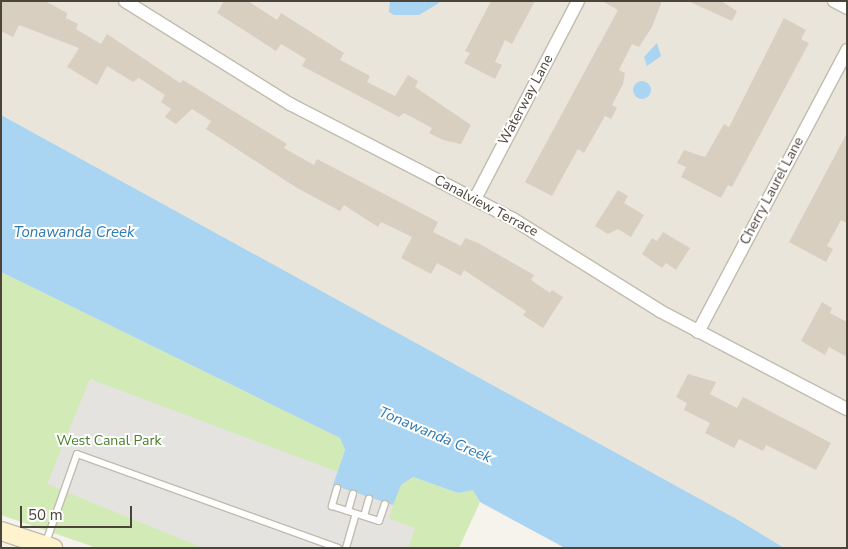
<!DOCTYPE html>
<style>
body{margin:0}
#map{position:relative;width:848px;height:549px;overflow:hidden;background:#f6f3ec;font-family:"Nunito Sans",sans-serif}
div>[style]{position:absolute}
.residential>*{inset:0;background:#eae5da}
.green>*{inset:0;background:#d2eab5}
.parking>*{inset:0;background:#e5e3e0}
.water>*{inset:0;background:#a9d4f2}
.round{border-radius:50%}
.building>*{inset:0;background:#d8cfc1}
.roads{filter:drop-shadow(1px 0 #c2bbae) drop-shadow(-1px 0 #c2bbae) drop-shadow(0 1px #c2bbae) drop-shadow(0 -1px #c2bbae)}
.lane>*{height:6px;margin:-3px;padding:0 3px;transform-origin:3px;border-radius:3px;background:#fff}
.street>*{height:12px;margin:-6px;padding:0 6px;transform-origin:6px;border-radius:6px;background:#fff}
.secondary>*{height:18px;margin:-9px;padding:0 9px;transform-origin:9px;border-radius:9px;background:#fff3cd}
span{translate:-50% -50%;white-space:nowrap;text-align:center;line-height:1.15;-webkit-text-stroke:4px #fff;paint-order:stroke}
.street-label{font-size:14px;color:#4b4439}
.park-label{font-size:14px;color:#4a7f2a}
.water-label{font-size:15px;color:#2e7ab2;font-style:italic}
.frame{position:absolute;inset:0;border:2px solid #4b4439;pointer-events:none}
.scale{position:absolute;left:20px;top:506px;width:112px;height:22px;box-sizing:border-box;border:2px solid #4b4439;border-top:0;padding-left:6px;font-size:15px;line-height:18px;white-space:nowrap;color:#4b4439;-webkit-text-stroke:4px #fff;paint-order:stroke}
</style>
<div id="map">
<div class="residential">
<i style="clip-path:polygon(1px 1px,847px 1px,847px 548px,784px 548px,1px 115px)"></i>
</div>
<div class="green">
<i style="clip-path:polygon(1px 272px,340px 438px,345px 450px,333px 485px,401px 485px,413px 477px,458px 493px,473px 489px,480px 502px,459px 548px,97px 548px,1px 515px)"></i>
</div>
<div class="parking">
<i style="clip-path:polygon(90px 379px,338px 472px,333px 485px,393px 505px,389px 519px,415px 528px,408px 548px,203px 548px,47px 484px)"></i>
</div>
<div class="water">
<i style="clip-path:polygon(390px 1px,439px 1px,439px 3px,419px 15px,394px 15px,389px 12px)"></i>
<i style="clip-path:polygon(657px 43px,661px 56px,647px 66px,644px 57px)"></i>
<i class="round" style="left:633px;top:81px;width:18px;height:18px"></i>
<i style="clip-path:polygon(1px 115px,738px 520px,784px 548px,565px 548px,480px 502px,473px 490px,458px 493px,413px 477px,401px 485px,393px 505px,333px 485px,345px 450px,340px 438px,1px 272px)"></i>
</div>
<div class="building">
<i style="clip-path:polygon(1px 1px,45px 1px,67px 13px,66px 18px,78px 24px,76px 29px,101px 44px,107px 34px,180px 83px,183px 80px,287px 144px,284px 148px,314px 165px,317px 159px,438px 222px,433px 232px,461px 246px,465px 238px,478px 243px,534px 275px,531px 280px,550px 293px,552px 290px,563px 297px,543px 328px,523px 315px,526px 311px,464px 270px,461px 276px,437px 263px,431px 274px,401px 258px,412px 237px,381px 222px,378px 227px,344px 205px,340px 211px,297px 188px,206px 129px,211px 121px,192px 109px,176px 124px,165px 117px,171px 109px,161px 102px,165px 95px,139px 78px,133px 82px,107px 66px,97px 85px,67px 67px,79px 48px,19px 25px,13px 37px,1px 31px)"></i>
<i style="clip-path:polygon(224px 1px,248px 1px,277px 20px,281px 13px,344px 53px,340px 60px,370px 76px,367px 82px,395px 96px,408px 75px,418px 81px,415px 87px,471px 125px,461px 144px,443px 140px,429px 133px,432px 128px,404px 113px,399px 117px,302px 66px,306px 59px,281px 44px,276px 51px,217px 13px)"></i>
<i style="clip-path:polygon(491px 1px,535px 1px,512px 44px,505px 40px,495px 62px,502px 65px,495px 79px,464px 63px,470px 53px,465px 51px)"></i>
<i style="clip-path:polygon(602px 1px,662px 1px,652px 27px,639px 47px,632px 44px,619px 70px,625px 73px,623px 84px,612px 105px,617px 108px,611px 119px,605px 116px,584px 153px,578px 149px,552px 196px,525px 182px,618px 10px)"></i>
<i style="clip-path:polygon(688px 1px,721px 1px,737px 11px,732px 21px)"></i>
<i style="clip-path:polygon(784px 18px,806px 30px,801px 39px,809px 43px,732px 187px,728px 185px,721px 198px,681px 177px,686px 167px,677px 163px,684px 150px,705px 157px,724px 124px,729px 127px)"></i>
<i style="clip-path:polygon(847px 133px,847px 223px,841px 220px,827px 246px,833px 249px,826px 262px,789px 242px)"></i>
<i style="clip-path:polygon(618px 190px,628px 196px,624px 203px,644px 215px,631px 237px,618px 229px,608px 234px,595px 226px)"></i>
<i style="clip-path:polygon(663px 232px,690px 248px,676px 270px,666px 263px,662px 268px,642px 254px,652px 238px,657px 241px)"></i>
<i style="clip-path:polygon(822px 302px,832px 308px,830px 313px,847px 322px,847px 357px,829px 347px,825px 355px,801px 341px)"></i>
<i style="clip-path:polygon(688px 374px,716px 382px,710px 394px,737px 408px,743px 397px,831px 443px,816px 470px,766px 445px,763px 451px,739px 439px,734px 448px,705px 433px,710px 423px,684px 410px,687px 403px,676px 397px)"></i>
</div>
<div class="roads">
<div class="lane">
<i style="left:337px;top:488px;width:19px;rotate:106deg"></i>
<i style="left:332px;top:506px;width:49px;rotate:17.7deg"></i>
<i style="left:379px;top:521px;width:18px;rotate:-71deg"></i>
<i style="left:348px;top:511px;width:18px;rotate:-74deg"></i>
<i style="left:364px;top:516px;width:18px;rotate:-74deg"></i>
<i style="left:45px;top:545px;width:96px;rotate:-70.6deg"></i>
<i style="left:77px;top:454px;width:277px;rotate:19.8deg"></i>
<i style="left:346px;top:548px;width:35px;rotate:-74deg"></i>
</div>
<div class="street">
<i style="left:125px;top:1px;width:195px;rotate:32deg"></i>
<i style="left:290px;top:104px;width:251px;rotate:27.3deg"></i>
<i style="left:513px;top:219px;width:173px;rotate:32deg"></i>
<i style="left:660px;top:311px;width:211px;rotate:27.7deg"></i>
<i style="left:834px;top:1px;width:15px;rotate:28deg"></i>
<i style="left:475px;top:199px;width:223px;rotate:-62.5deg"></i>
<i style="left:698px;top:332px;width:319px;rotate:-62.1deg"></i>
</div>
<div class="secondary">
<i style="left:1px;top:531px;width:55px;rotate:18.1deg"></i>
</div>
</div>
<div class="street-label">
<span style="left:526px;top:100px;rotate:-62deg">Waterway Lane</span>
<span style="left:772px;top:191px;rotate:-62deg">Cherry Laurel Lane</span>
<span style="left:486px;top:206px;rotate:28deg">Canalview Terrace</span>
</div>
<div class="park-label">
<span style="left:109px;top:441px">West Canal Park</span>
</div>
<div class="water-label">
<span style="left:74px;top:233px">Tonawanda Creek</span>
<span style="left:435px;top:435px;rotate:23deg">Tonawanda Creek</span>
</div>
<div class="frame"></div>
<div class="scale">50 m</div>
</div>
